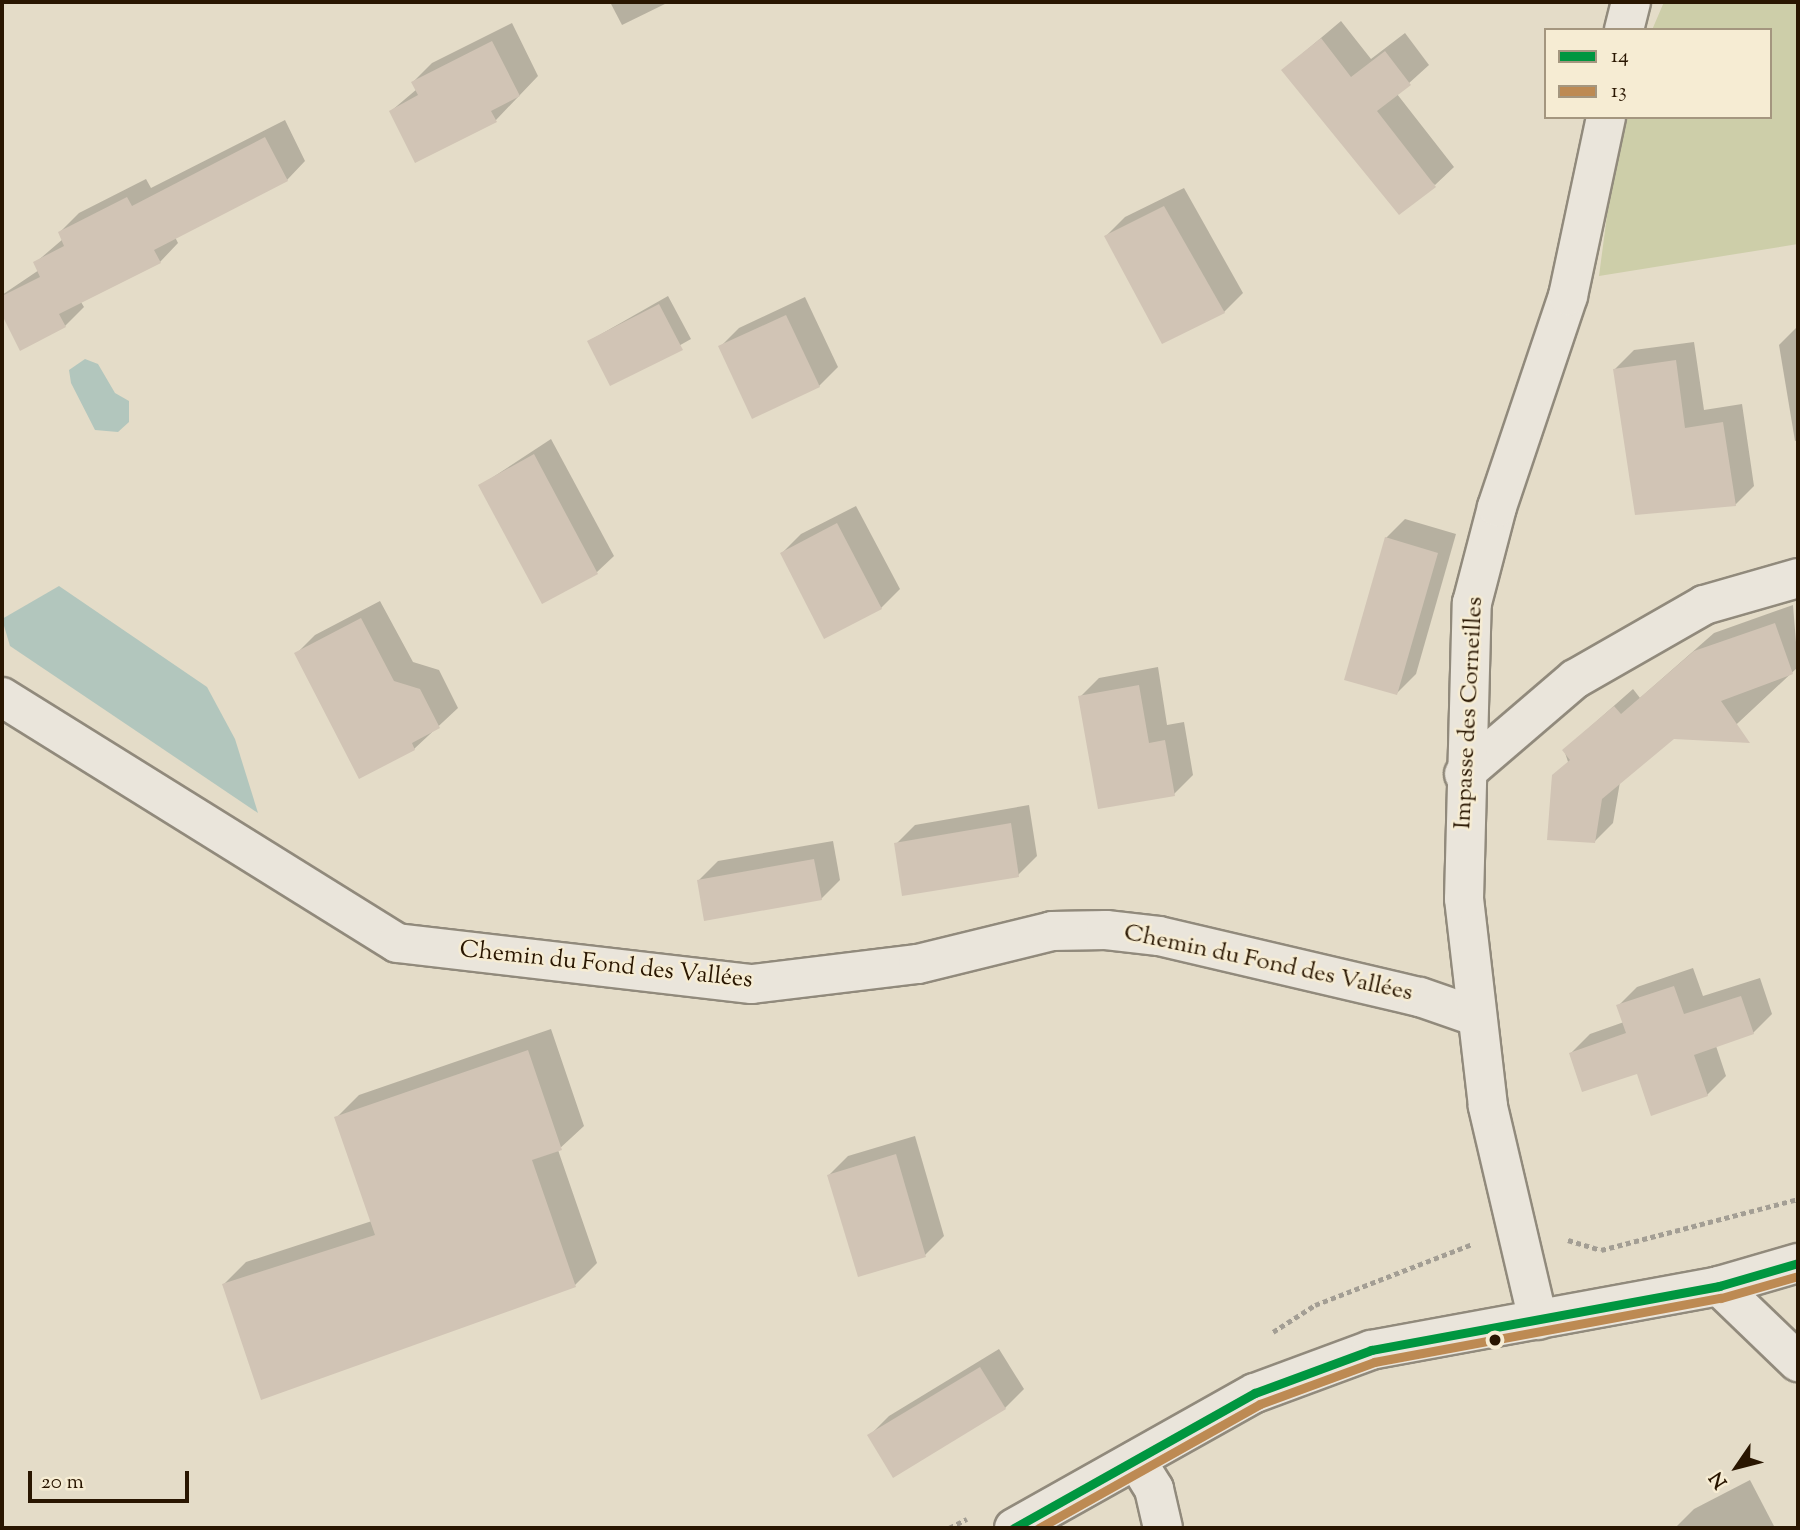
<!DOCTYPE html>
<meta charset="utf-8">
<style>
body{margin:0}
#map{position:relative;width:1800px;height:1530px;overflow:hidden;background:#e4dcc8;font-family:"Sorts Mill Goudy",serif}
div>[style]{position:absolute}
.green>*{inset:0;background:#cdcea9}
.water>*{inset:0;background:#b2c6bd}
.shadow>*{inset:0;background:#0003}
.building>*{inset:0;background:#d1c4b5}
.path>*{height:4.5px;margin-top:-2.25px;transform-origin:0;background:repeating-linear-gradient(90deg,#a39e94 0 5px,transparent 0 8.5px)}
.roads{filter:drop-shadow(2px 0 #918a7c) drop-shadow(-2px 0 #918a7c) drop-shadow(0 2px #918a7c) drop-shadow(0 -2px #918a7c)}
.street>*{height:38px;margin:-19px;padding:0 19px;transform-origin:19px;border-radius:19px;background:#eae5db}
.secondary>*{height:38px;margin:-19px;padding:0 19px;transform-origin:19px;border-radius:19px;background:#eae5db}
.bus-1>*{height:9px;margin:-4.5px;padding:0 4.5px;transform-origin:4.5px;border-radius:4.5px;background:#009640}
.bus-2>*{height:9px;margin:-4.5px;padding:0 4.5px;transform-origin:4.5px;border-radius:4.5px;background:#bd8a53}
.dots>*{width:19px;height:19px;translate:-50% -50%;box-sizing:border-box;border:4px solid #f6ecd3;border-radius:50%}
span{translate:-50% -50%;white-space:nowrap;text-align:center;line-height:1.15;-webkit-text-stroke:5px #f6ecd3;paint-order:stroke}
.street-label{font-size:24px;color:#291601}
.frame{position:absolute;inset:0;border:4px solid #291601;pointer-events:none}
.legend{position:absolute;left:1544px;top:28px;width:228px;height:91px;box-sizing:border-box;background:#f6ecd3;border:2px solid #a4967f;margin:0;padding:9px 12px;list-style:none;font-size:21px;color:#291601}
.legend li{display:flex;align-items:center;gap:14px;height:35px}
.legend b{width:35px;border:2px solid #a4967f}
.north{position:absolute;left:1702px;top:1432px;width:70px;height:70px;-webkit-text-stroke:5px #f6ecd3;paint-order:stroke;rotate:235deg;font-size:19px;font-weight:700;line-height:28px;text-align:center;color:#291601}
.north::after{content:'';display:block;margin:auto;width:24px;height:32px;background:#291601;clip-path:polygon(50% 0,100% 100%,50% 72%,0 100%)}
.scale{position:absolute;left:28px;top:1471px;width:161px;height:32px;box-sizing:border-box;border:4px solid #291601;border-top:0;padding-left:9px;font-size:21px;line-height:24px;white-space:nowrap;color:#291601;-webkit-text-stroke:5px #f6ecd3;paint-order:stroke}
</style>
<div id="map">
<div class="green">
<i style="clip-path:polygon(1664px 2px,1798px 2px,1798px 244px,1599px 276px,1620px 117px,1770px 117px,1770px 30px,1652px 30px)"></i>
</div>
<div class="water">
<i style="clip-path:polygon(85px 359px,98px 364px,115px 393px,129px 401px,129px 422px,118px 432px,95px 430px,71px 383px,69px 370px)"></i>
<i style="clip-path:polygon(59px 586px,207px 687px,235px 739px,258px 813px,10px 646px,2px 619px)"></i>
</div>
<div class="shadow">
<i style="clip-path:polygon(610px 2px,669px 2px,622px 25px)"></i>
<i style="clip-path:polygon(1341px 21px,1371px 59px,1405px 33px,1429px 65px,1397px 94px,1454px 167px,1435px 185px,1283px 70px)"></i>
<i style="clip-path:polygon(512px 23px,538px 76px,496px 120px,391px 111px,417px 89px,413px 82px,432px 63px)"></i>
<i style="clip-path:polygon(285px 120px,305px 161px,287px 180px,175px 237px,178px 243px,160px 262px,81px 302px,84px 307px,65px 326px,21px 349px,2px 311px,2px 295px,39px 270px,35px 263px,63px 239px,60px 232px,79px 213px,146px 179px,151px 188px)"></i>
<i style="clip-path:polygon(1184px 188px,1243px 293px,1224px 312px,1163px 342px,1106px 236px,1125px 217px)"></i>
<i style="clip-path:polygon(668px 296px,691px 339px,611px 384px,589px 341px)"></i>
<i style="clip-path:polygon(805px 297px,838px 367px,819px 386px,720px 347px,739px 328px)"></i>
<i style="clip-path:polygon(1798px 326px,1798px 440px,1795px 441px,1779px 345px)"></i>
<i style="clip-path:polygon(1694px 342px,1704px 410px,1742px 404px,1754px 486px,1735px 505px,1615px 369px,1634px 350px)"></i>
<i style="clip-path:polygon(551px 439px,614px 556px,597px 572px,543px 602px,481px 485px)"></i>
<i style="clip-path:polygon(856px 506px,900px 589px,881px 608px,782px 553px,801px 534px)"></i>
<i style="clip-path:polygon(1405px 519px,1456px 534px,1416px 674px,1397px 693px,1386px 538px)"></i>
<i style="clip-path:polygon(380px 601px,413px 662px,439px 670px,458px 708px,414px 749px,296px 654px,315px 635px)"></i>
<i style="clip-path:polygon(1793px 605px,1798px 667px,1724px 736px,1674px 737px,1620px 782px,1613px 823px,1595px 841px,1564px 750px,1633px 689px,1640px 698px,1714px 633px)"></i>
<i style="clip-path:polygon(1158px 667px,1167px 725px,1184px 722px,1193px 775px,1174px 794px,1080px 697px,1099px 678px)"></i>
<i style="clip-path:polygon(1029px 805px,1037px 856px,1018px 875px,896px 844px,915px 825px)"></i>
<i style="clip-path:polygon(833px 841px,840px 880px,821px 899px,699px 880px,718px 861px)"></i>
<i style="clip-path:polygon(1693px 968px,1703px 996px,1760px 978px,1772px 1014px,1753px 1033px,1716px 1046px,1726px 1076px,1707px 1095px,1571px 1053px,1590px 1034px,1624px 1022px,1618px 1006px,1637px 987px)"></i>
<i style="clip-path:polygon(551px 1029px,584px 1126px,558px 1150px,597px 1263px,575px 1285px,224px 1284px,246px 1262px,372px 1221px,336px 1118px,359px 1095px)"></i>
<i style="clip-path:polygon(915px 1136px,944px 1236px,925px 1255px,829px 1175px,848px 1156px)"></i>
<i style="clip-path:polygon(999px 1349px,1024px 1389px,1005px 1408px,894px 1476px,870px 1435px,889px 1416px)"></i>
<i style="clip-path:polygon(1750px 1480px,1775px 1528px,1675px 1528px,1694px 1509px)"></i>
</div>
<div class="building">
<i style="clip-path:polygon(1321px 38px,1351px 77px,1385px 51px,1411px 85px,1377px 111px,1436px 187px,1399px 215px,1281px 70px)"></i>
<i style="clip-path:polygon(492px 41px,520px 96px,491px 111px,497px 122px,415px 163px,389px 111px,418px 95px,411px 82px)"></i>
<i style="clip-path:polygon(265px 137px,288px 181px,154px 250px,161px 263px,59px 314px,66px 327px,20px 351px,2px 315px,2px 296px,40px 277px,33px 262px,64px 246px,58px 232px,127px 197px,132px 206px)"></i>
<i style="clip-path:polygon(1164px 206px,1225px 313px,1162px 344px,1104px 236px)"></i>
<i style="clip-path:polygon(659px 304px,683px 350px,610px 386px,587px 341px)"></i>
<i style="clip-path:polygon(786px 315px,820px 387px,752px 419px,718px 346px)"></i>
<i style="clip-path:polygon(1676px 360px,1685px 428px,1723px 422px,1736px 506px,1635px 515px,1613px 369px)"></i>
<i style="clip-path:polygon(534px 454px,598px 574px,542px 604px,478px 485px)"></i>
<i style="clip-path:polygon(837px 523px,882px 609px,824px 639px,780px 553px)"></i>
<i style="clip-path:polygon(1385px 537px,1438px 553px,1397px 695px,1344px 680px)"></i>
<i style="clip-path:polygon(361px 618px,394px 681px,420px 689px,440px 728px,412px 743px,415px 750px,359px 779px,294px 653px)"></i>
<i style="clip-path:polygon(1775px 623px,1793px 674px,1721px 701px,1750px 743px,1674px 739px,1602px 799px,1595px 843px,1547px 840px,1552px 775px,1570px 760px,1562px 750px,1614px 706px,1621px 714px,1694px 651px)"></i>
<i style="clip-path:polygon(1139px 685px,1149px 743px,1165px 740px,1175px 796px,1098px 809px,1078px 696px)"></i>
<i style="clip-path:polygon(1011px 823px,1019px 877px,902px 896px,894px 843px)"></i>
<i style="clip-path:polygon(814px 859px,822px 900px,704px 921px,697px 880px)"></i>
<i style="clip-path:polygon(1674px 986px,1684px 1014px,1741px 996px,1754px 1034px,1694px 1055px,1708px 1096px,1651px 1116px,1637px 1074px,1582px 1092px,1569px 1053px,1626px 1033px,1616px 1005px)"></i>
<i style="clip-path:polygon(528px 1050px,562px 1150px,532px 1160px,576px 1287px,261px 1400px,222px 1284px,375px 1235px,334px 1117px)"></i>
<i style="clip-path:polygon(896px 1154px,926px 1257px,858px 1277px,827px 1175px)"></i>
<i style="clip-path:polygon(980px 1367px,1006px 1409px,893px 1478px,867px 1435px)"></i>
</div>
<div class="path">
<i style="left:1568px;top:1240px;width:34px;rotate:17deg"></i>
<i style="left:1601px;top:1250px;width:203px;rotate:-14.5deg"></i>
<i style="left:1273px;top:1332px;width:50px;rotate:-32.7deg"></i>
<i style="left:1315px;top:1305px;width:168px;rotate:-21.2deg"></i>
<i style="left:949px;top:1528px;width:20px;rotate:-27deg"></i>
</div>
<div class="roads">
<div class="street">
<i style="left:1624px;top:30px;width:29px;rotate:-76deg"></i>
<i style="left:2px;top:697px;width:465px;rotate:31.9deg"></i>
<i style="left:397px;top:943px;width:357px;rotate:6.6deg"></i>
<i style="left:752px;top:984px;width:167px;rotate:-6.9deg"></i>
<i style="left:918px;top:964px;width:138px;rotate:-13.8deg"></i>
<i style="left:1052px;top:931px;width:54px;rotate:-1.1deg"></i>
<i style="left:1106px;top:930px;width:53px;rotate:6.5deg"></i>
<i style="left:1159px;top:936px;width:268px;rotate:13.2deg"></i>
<i style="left:1420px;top:997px;width:58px;rotate:19.1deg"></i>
<i style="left:1464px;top:774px;width:146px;rotate:-40.6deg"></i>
<i style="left:1575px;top:679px;width:149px;rotate:-29.8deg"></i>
<i style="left:1704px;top:605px;width:98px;rotate:-16deg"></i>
<i style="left:1719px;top:1286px;width:110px;rotate:43.9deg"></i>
<i style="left:1538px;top:1320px;width:220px;rotate:-103.2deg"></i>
<i style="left:1488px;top:1106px;width:208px;rotate:-96.6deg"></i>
<i style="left:1464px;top:899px;width:296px;rotate:-88.5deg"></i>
<i style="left:1472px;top:603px;width:99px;rotate:-75.4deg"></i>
<i style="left:1497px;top:507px;width:223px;rotate:-71.4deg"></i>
<i style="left:1568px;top:296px;width:183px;rotate:-78deg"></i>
<i style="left:1136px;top:1460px;width:34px;rotate:58deg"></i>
<i style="left:1154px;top:1489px;width:40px;rotate:77deg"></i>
</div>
<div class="secondary">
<i style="left:1014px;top:1528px;width:276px;rotate:-29.3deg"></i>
<i style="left:1255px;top:1393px;width:124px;rotate:-20.3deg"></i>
<i style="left:1371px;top:1350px;width:354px;rotate:-10.4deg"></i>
<i style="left:1719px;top:1286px;width:82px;rotate:-16.2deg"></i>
</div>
</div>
<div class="bus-1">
<i style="left:1014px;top:1528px;width:276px;rotate:-29.3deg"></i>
<i style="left:1255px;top:1393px;width:124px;rotate:-20.3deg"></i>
<i style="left:1371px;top:1350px;width:354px;rotate:-10.4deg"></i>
<i style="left:1719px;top:1286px;width:82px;rotate:-16.2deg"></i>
</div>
<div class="bus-2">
<i style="left:1039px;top:1528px;width:253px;rotate:-29.3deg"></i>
<i style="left:1260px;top:1404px;width:121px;rotate:-20.2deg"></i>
<i style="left:1374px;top:1362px;width:353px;rotate:-10.5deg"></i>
<i style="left:1721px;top:1298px;width:80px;rotate:-15.9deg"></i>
</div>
<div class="dots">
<i style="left:1495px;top:1340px;background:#291601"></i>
</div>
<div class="street-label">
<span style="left:1470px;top:713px;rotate:-87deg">Impasse des Corneilles</span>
<span style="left:1268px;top:964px;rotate:12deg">Chemin du Fond des Vallées</span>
<span style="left:606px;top:966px;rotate:6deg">Chemin du Fond des Vallées</span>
</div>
<div class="frame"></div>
<ul class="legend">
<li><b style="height:9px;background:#009640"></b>14</li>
<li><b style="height:9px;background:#bd8a53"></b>13</li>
</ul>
<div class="north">N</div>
<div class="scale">20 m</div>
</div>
